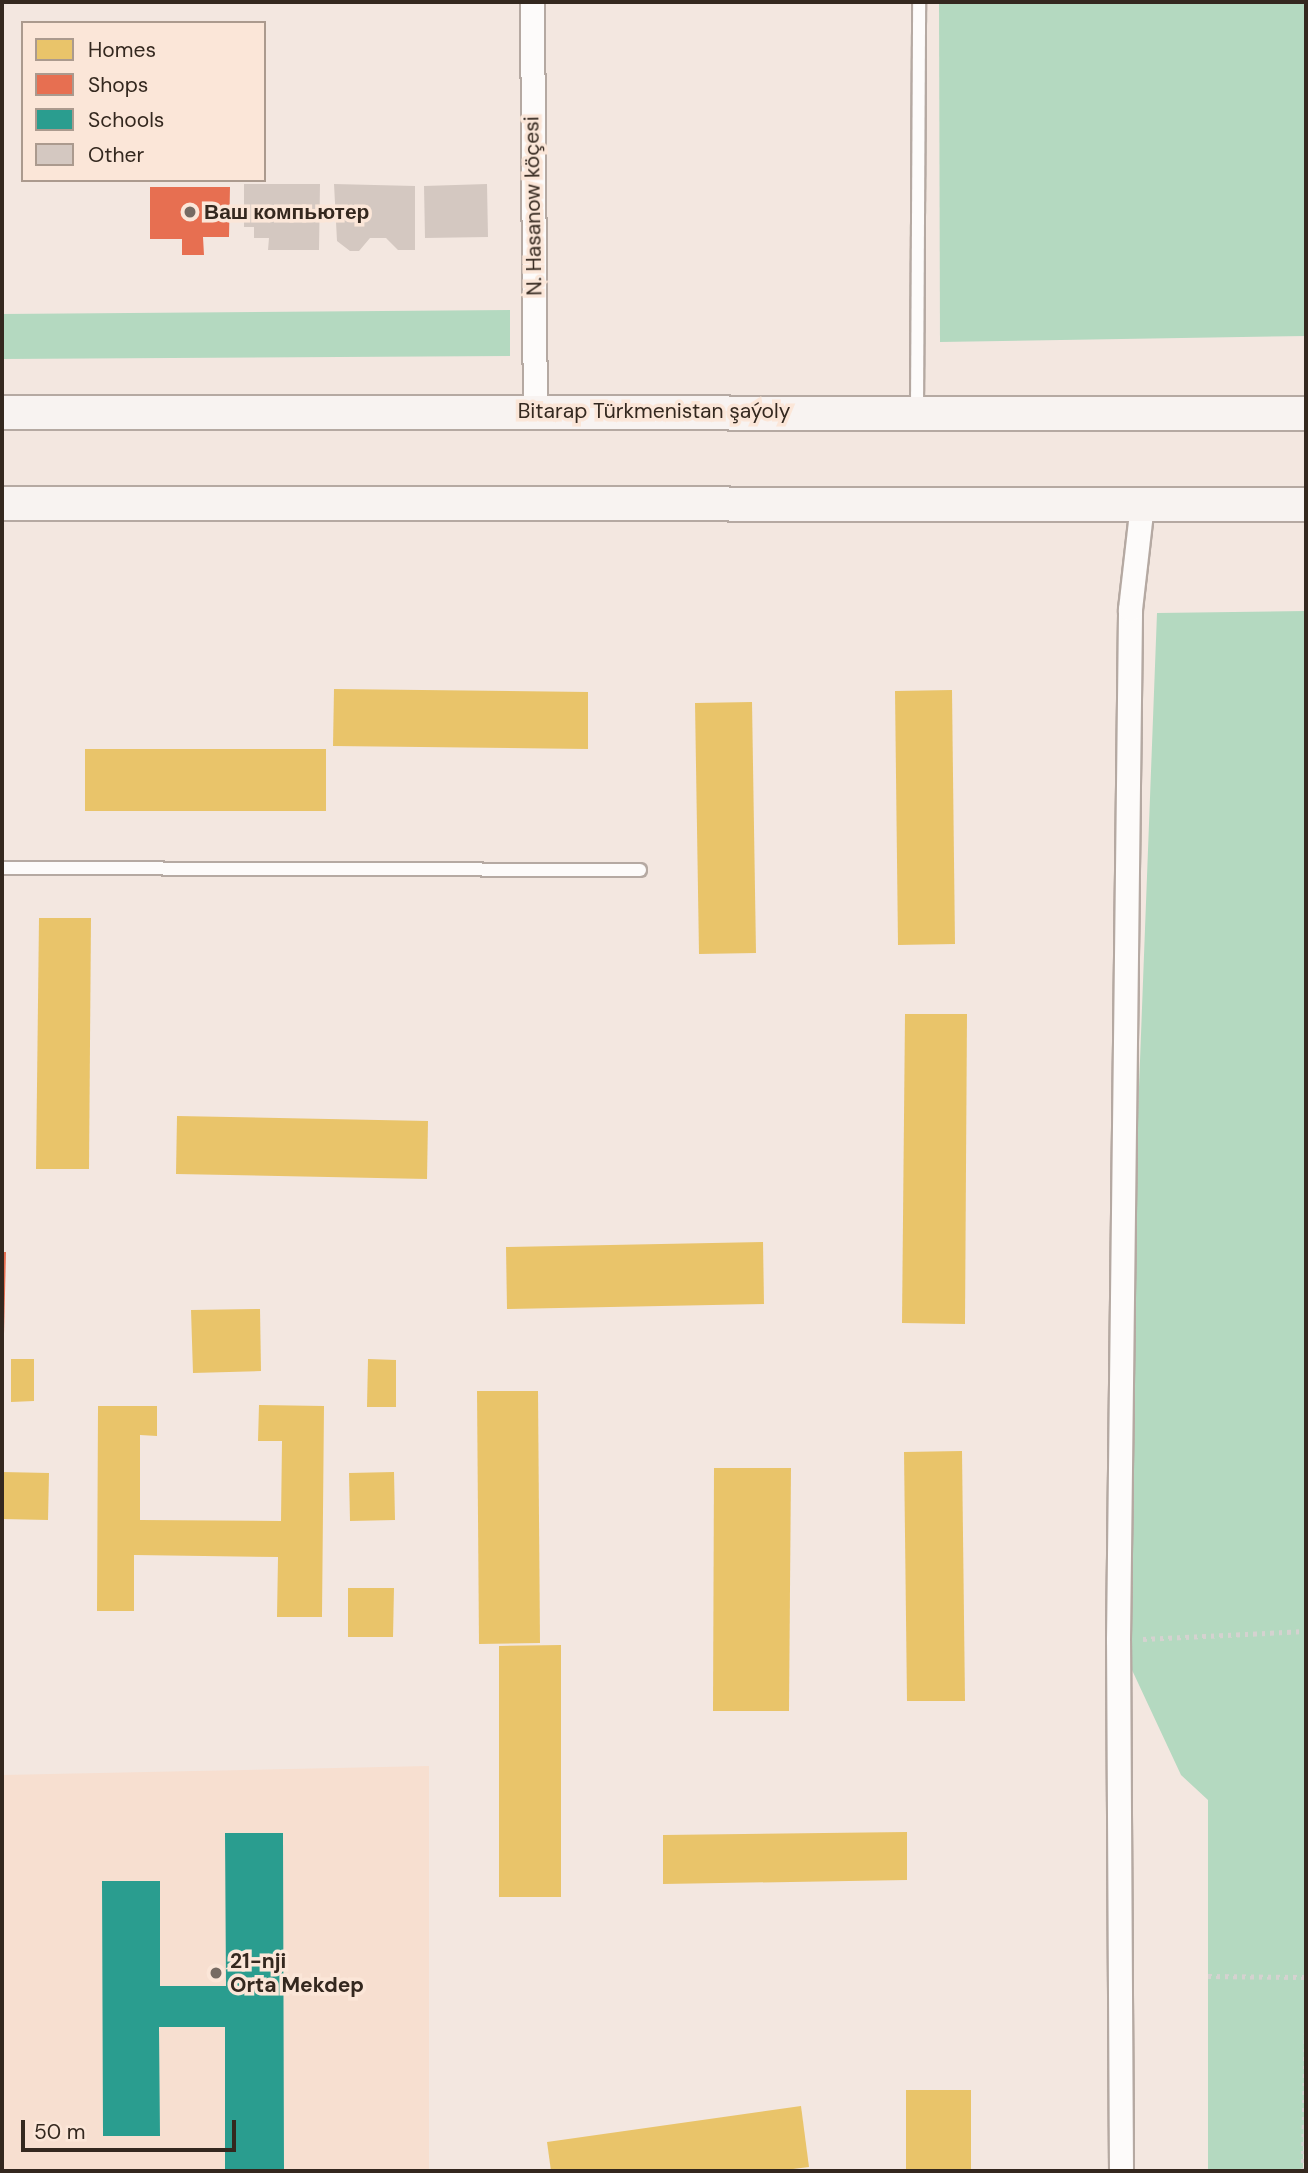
<!DOCTYPE html>
<meta charset="utf-8">
<style>
body{margin:0}
#map{position:relative;width:1308px;height:2173px;overflow:hidden;background:#f3e7e0;font-family:"DM Sans",sans-serif}
div>[style]{position:absolute}
.built>*{inset:0;background:#f7dfd0}
.green>*{inset:0;background:#b4d9c0}
.homes>*{inset:0;background:#e9c46a}
.shops>*{inset:0;background:#e76f51}
.schools>*{inset:0;background:#2a9d8f}
.building>*{inset:0;background:#d4c8c1}
.path>*{height:4.5px;margin-top:-2.25px;transform-origin:0;background:repeating-linear-gradient(90deg,#d5d2d0 0 3.5px,transparent 0 8.5px)}
.roads{filter:drop-shadow(2px 0 #b5a9a2) drop-shadow(-2px 0 #b5a9a2) drop-shadow(0 2px #b5a9a2) drop-shadow(0 -2px #b5a9a2)}
.service>*{height:12px;margin:-6px;padding:0 6px;transform-origin:6px;border-radius:6px;background:#fdfbfa}
.minor>*{height:23px;margin:-11.5px;padding:0 11.5px;transform-origin:11.5px;border-radius:11.5px;background:#fdfbfa}
.secondary>*{height:33px;margin:-16.5px;padding:0 16.5px;transform-origin:16.5px;border-radius:16.5px;background:#f8f3f1}
.dots>*{width:19px;height:19px;translate:-50% -50%;box-sizing:border-box;border:4px solid #fbe6d8;border-radius:50%}
span{translate:-50% -50%;white-space:nowrap;text-align:center;line-height:1.15;-webkit-text-stroke:7px #fbe6d8;paint-order:stroke}
.street-label{font-size:21px;color:#34281f}
.poi-label{font-size:21px;color:#34281f;font-weight:700}
.left{translate:0 -50%;text-align:left}
.frame{position:absolute;inset:0;border:4px solid #34281f;pointer-events:none}
.legend{position:absolute;left:21px;top:21px;width:245px;height:161px;box-sizing:border-box;background:#fbe6d8;border:2px solid #ab9a8e;margin:0;padding:9px 12px;list-style:none;font-size:21px;color:#34281f}
.legend li{display:flex;align-items:center;gap:14px;height:35px}
.legend b{width:35px;border:2px solid #ab9a8e}
.scale{position:absolute;left:21px;top:2120px;width:215px;height:32px;box-sizing:border-box;border:4px solid #34281f;border-top:0;padding-left:9px;font-size:21px;line-height:24px;white-space:nowrap;color:#34281f;-webkit-text-stroke:5px #fbe6d8;paint-order:stroke}
</style>
<div id="map">
<div class="built">
<i style="clip-path:polygon(429px 1766px,429px 2171px,2px 2171px,2px 1775px)"></i>
</div>
<div class="green">
<i style="clip-path:polygon(939px 2px,1306px 2px,1306px 336px,940px 342px)"></i>
<i style="clip-path:polygon(510px 310px,510px 356px,2px 359px,2px 314px)"></i>
<i style="clip-path:polygon(1306px 611px,1306px 2013px,1303px 2171px,1208px 2171px,1208px 1800px,1181px 1775px,1118px 1640px,1157px 613px)"></i>
</div>
<div class="homes">
<i style="clip-path:polygon(334px 689px,588px 692px,588px 749px,333px 746px)"></i>
<i style="clip-path:polygon(952px 690px,955px 944px,898px 945px,895px 691px)"></i>
<i style="clip-path:polygon(752px 702px,756px 953px,699px 954px,695px 703px)"></i>
<i style="clip-path:polygon(85px 749px,326px 749px,326px 811px,85px 811px)"></i>
<i style="clip-path:polygon(39px 918px,91px 918px,89px 1169px,36px 1169px)"></i>
<i style="clip-path:polygon(905px 1014px,967px 1014px,965px 1324px,902px 1323px)"></i>
<i style="clip-path:polygon(177px 1116px,428px 1121px,427px 1179px,176px 1174px)"></i>
<i style="clip-path:polygon(763px 1242px,764px 1304px,507px 1309px,506px 1247px)"></i>
<i style="clip-path:polygon(260px 1309px,261px 1371px,193px 1373px,191px 1310px)"></i>
<i style="clip-path:polygon(11px 1359px,34px 1359px,34px 1401px,11px 1402px)"></i>
<i style="clip-path:polygon(368px 1359px,396px 1360px,396px 1407px,367px 1407px)"></i>
<i style="clip-path:polygon(477px 1391px,538px 1391px,540px 1643px,479px 1644px)"></i>
<i style="clip-path:polygon(259px 1405px,324px 1406px,322px 1617px,277px 1617px,278px 1557px,134px 1555px,134px 1611px,97px 1611px,98px 1406px,157px 1406px,157px 1436px,140px 1435px,140px 1520px,281px 1521px,282px 1441px,258px 1441px)"></i>
<i style="clip-path:polygon(962px 1451px,965px 1701px,907px 1701px,904px 1452px)"></i>
<i style="clip-path:polygon(714px 1468px,791px 1468px,789px 1711px,713px 1711px)"></i>
<i style="clip-path:polygon(2px 1472px,49px 1473px,48px 1520px,2px 1519px)"></i>
<i style="clip-path:polygon(394px 1472px,395px 1520px,350px 1521px,349px 1473px)"></i>
<i style="clip-path:polygon(348px 1588px,394px 1588px,393px 1637px,348px 1637px)"></i>
<i style="clip-path:polygon(561px 1645px,561px 1897px,499px 1897px,499px 1646px)"></i>
<i style="clip-path:polygon(907px 1832px,907px 1880px,663px 1884px,663px 1835px)"></i>
<i style="clip-path:polygon(906px 2090px,971px 2090px,971px 2171px,906px 2171px)"></i>
<i style="clip-path:polygon(801px 2106px,809px 2167px,777px 2171px,551px 2171px,547px 2142px)"></i>
</div>
<div class="shops">
<i style="clip-path:polygon(150px 187px,230px 187px,229px 237px,203px 237px,204px 255px,182px 255px,182px 239px,150px 239px)"></i>
<i style="clip-path:polygon(2px 1252px,6px 1252px,4px 1334px,2px 1334px)"></i>
</div>
<div class="schools">
<i style="clip-path:polygon(225px 1833px,283px 1833px,284px 2171px,225px 2171px,225px 2027px,159px 2027px,160px 2136px,103px 2136px,102px 1881px,160px 1881px,160px 1986px,226px 1986px)"></i>
</div>
<div class="building">
<i style="clip-path:polygon(244px 184px,320px 184px,319px 250px,268px 250px,269px 238px,254px 238px,254px 227px,244px 227px)"></i>
<i style="clip-path:polygon(334px 184px,415px 186px,415px 250px,398px 250px,386px 238px,370px 238px,359px 251px,350px 251px,337px 241px)"></i>
<i style="clip-path:polygon(487px 184px,488px 237px,425px 238px,424px 186px)"></i>
</div>
<div class="path">
<i style="left:1143px;top:1639px;width:163px;rotate:-2.8deg"></i>
<i style="left:1208px;top:1976px;width:98px;rotate:0.6deg"></i>
<i style="left:1303px;top:2171px;width:138px;rotate:-88.8deg"></i>
</div>
<div class="roads">
<div class="service">
<i style="left:917px;top:411px;width:409px;rotate:-89.7deg"></i>
<i style="left:2px;top:868px;width:638px;rotate:0.18deg"></i>
</div>
<div class="minor">
<i style="left:532px;top:2px;width:408px;rotate:89.6deg"></i>
<i style="left:1121px;top:2171px;width:531px;rotate:-90.32deg"></i>
<i style="left:1118px;top:1640px;width:1031px;rotate:-89.33deg"></i>
<i style="left:1130px;top:609px;width:106px;rotate:-83.5deg"></i>
</div>
<div class="secondary">
<i style="left:2px;top:412px;width:1304px;rotate:0.04deg"></i>
<i style="left:2px;top:503px;width:1304px;rotate:0.04deg"></i>
</div>
</div>
<div class="dots">
<i style="left:190px;top:212px;background:#776b63"></i>
<i style="left:216px;top:1973px;background:#776b63"></i>
</div>
<div class="street-label">
<span style="left:533px;top:206px;rotate:-91deg">N. Hasanow köçesi</span>
<span style="left:654px;top:411px">Bitarap Türkmenistan şaýoly</span>
</div>
<div class="poi-label">
<span class="left" style="left:204px;top:212px">Ваш компьютер</span>
<span class="left" style="left:230px;top:1973px">21-nji<br>Orta Mekdep</span>
</div>
<div class="frame"></div>
<ul class="legend">
<li><b style="height:19px;background:#e9c46a"></b>Homes</li>
<li><b style="height:19px;background:#e76f51"></b>Shops</li>
<li><b style="height:19px;background:#2a9d8f"></b>Schools</li>
<li><b style="height:19px;background:#d4c8c1"></b>Other</li>
</ul>
<div class="scale">50 m</div>
</div>
